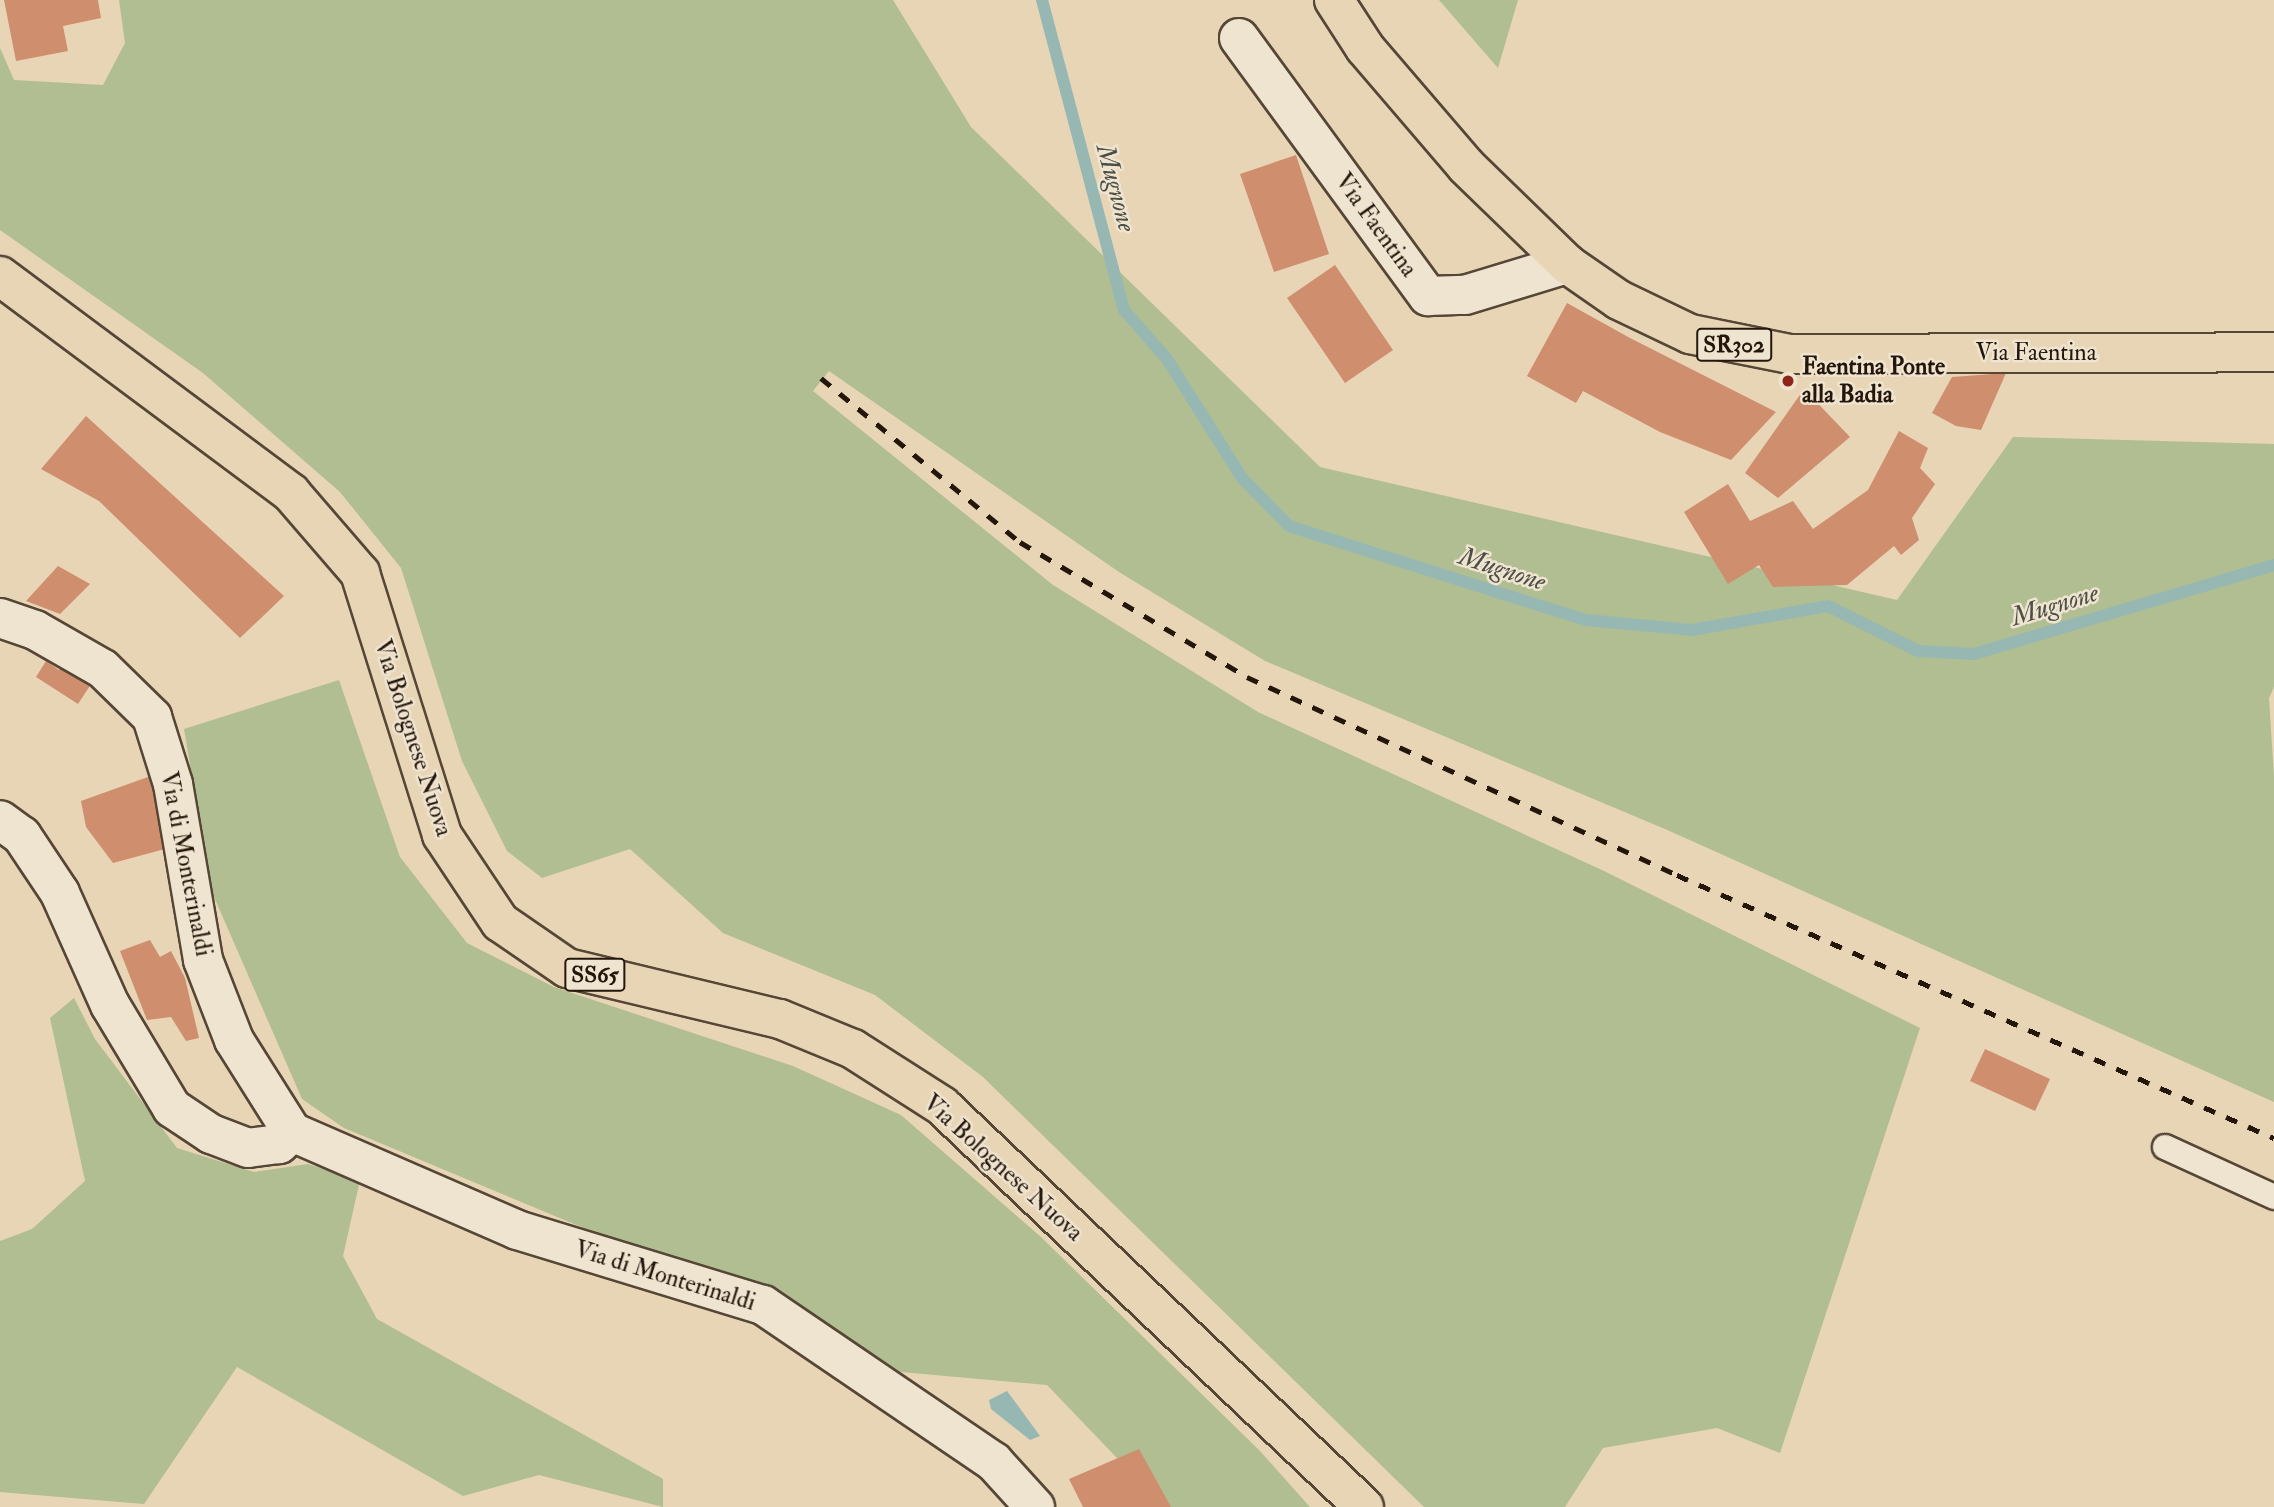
<!DOCTYPE html>
<style>
body{margin:0}
#map{position:relative;width:2274px;height:1507px;overflow:hidden;background:#e7d5b6;font-family:"IM FELL Double Pica",serif}
div>[style]{position:absolute}
.green>*{inset:0;background:#b0be92}
.water>*{inset:0;background:#97b8b2}
.stream>*{height:12px;margin:-6px;padding:0 6px;transform-origin:6px;border-radius:6px;background:#97b8b2}
.building>*{inset:0;background:#cf8e6d}
.roads{filter:drop-shadow(2px 0 #564636) drop-shadow(-2px 0 #564636) drop-shadow(0 2px #564636) drop-shadow(0 -2px #564636)}
.service>*{height:24px;margin:-12px;padding:0 12px;transform-origin:12px;border-radius:12px;background:#efe4d0}
.minor>*{height:38px;margin:-19px;padding:0 19px;transform-origin:19px;border-radius:19px;background:#efe4d0}
.primary>*{height:38px;margin:-19px;padding:0 19px;transform-origin:19px;border-radius:19px;background:#e7d5b6}
.rail>*{height:5px;margin-top:-2.5px;transform-origin:0;background:repeating-linear-gradient(90deg,#25160c 0 12px,transparent 0 24px)}
.dots>*{width:19px;height:19px;translate:-50% -50%;box-sizing:border-box;border:4px solid #efe4d0;border-radius:50%}
span{translate:-50% -50%;white-space:nowrap;text-align:center;line-height:1.15;-webkit-text-stroke:5px #efe4d0;paint-order:stroke}
.shield-label span{padding:2px 5px;background:#efe4d0;border:2px solid;border-radius:5px;-webkit-text-stroke-width:0}
.shield-label{font-size:23px;color:#25160c;font-weight:700}
.street-label{font-size:24px;color:#25160c}
.poi-label{font-size:24px;color:#25160c;font-weight:700}
.left{translate:0 -50%;text-align:left}
.water-label{font-size:26px;color:#4d4f46;font-style:italic}
</style>
<div id="map">
<div class="green">
<i style="clip-path:polygon(119px 0,893px 0,971px 127px,1320px 467px,1897px 600px,2013px 437px,2274px 444px,2274px 687px,2269px 698px,2274px 777px,2274px 1102px,1665px 829px,1265px 661px,1119px 572px,829px 371px,813px 391px,1053px 585px,1258px 712px,1602px 870px,1920px 1028px,1780px 1453px,1717px 1428px,1603px 1448px,1565px 1507px,1424px 1507px,983px 1077px,875px 995px,723px 933px,630px 849px,542px 878px,507px 851px,462px 761px,401px 568px,340px 492px,203px 373px,0 230px,0 48px,14px 80px,103px 85px,125px 43px)"></i>
<i style="clip-path:polygon(1439px 0,1518px 0,1498px 68px)"></i>
<i style="clip-path:polygon(339px 680px,400px 857px,467px 943px,554px 987px,793px 1066px,901px 1115px,1041px 1237px,1260px 1451px,1310px 1507px,1164px 1507px,1047px 1385px,901px 1372px,802px 1308px,598px 1234px,344px 1128px,302px 1099px,211px 890px,184px 729px)"></i>
<i style="clip-path:polygon(74px 998px,95px 1039px,177px 1148px,254px 1172px,308px 1164px,360px 1180px,343px 1256px,377px 1319px,663px 1479px,663px 1507px,539px 1475px,463px 1496px,237px 1367px,144px 1504px,0 1492px,0 1241px,32px 1229px,85px 1181px,50px 1018px)"></i>
</div>
<div class="water">
<i style="clip-path:polygon(1007px 1391px,1016px 1403px,1040px 1436px,1030px 1440px,991px 1409px,989px 1400px)"></i>
</div>
<div class="stream">
<i style="left:1042px;top:0;width:321px;rotate:75.2deg"></i>
<i style="left:1124px;top:310px;width:65px;rotate:48.7deg"></i>
<i style="left:1167px;top:359px;width:141px;rotate:57.8deg"></i>
<i style="left:1242px;top:478px;width:67px;rotate:45.6deg"></i>
<i style="left:1289px;top:526px;width:311px;rotate:17.6deg"></i>
<i style="left:1585px;top:620px;width:107px;rotate:5.3deg"></i>
<i style="left:1692px;top:630px;width:138px;rotate:-10deg"></i>
<i style="left:1828px;top:606px;width:101px;rotate:26.6deg"></i>
<i style="left:1918px;top:651px;width:56px;rotate:3.1deg"></i>
<i style="left:1974px;top:654px;width:313px;rotate:-16.5deg"></i>
</div>
<div class="building">
<i style="clip-path:polygon(4px 0,98px 0,101px 18px,63px 26px,68px 51px,16px 61px)"></i>
<i style="clip-path:polygon(1296px 155px,1329px 254px,1274px 272px,1240px 174px)"></i>
<i style="clip-path:polygon(1335px 265px,1393px 350px,1345px 383px,1287px 298px)"></i>
<i style="clip-path:polygon(1567px 303px,1630px 338px,1776px 412px,1731px 460px,1660px 432px,1583px 391px,1576px 403px,1527px 376px)"></i>
<i style="clip-path:polygon(2006px 373px,1981px 430px,1956px 426px,1932px 413px,1952px 377px)"></i>
<i style="clip-path:polygon(1804px 389px,1850px 437px,1778px 498px,1745px 473px)"></i>
<i style="clip-path:polygon(86px 416px,284px 596px,240px 638px,99px 501px,41px 469px)"></i>
<i style="clip-path:polygon(1899px 431px,1928px 448px,1920px 468px,1935px 484px,1912px 518px,1919px 540px,1901px 555px,1894px 546px,1847px 585px,1773px 587px,1759px 565px,1728px 584px,1684px 512px,1728px 484px,1750px 521px,1793px 501px,1813px 529px,1868px 490px)"></i>
<i style="clip-path:polygon(58px 566px,90px 584px,60px 614px,26px 601px)"></i>
<i style="clip-path:polygon(68px 656px,97px 675px,78px 704px,36px 677px,46px 661px,59px 670px)"></i>
<i style="clip-path:polygon(159px 773px,176px 846px,113px 863px,86px 827px,81px 801px)"></i>
<i style="clip-path:polygon(150px 940px,160px 957px,171px 951px,185px 978px,199px 1038px,186px 1041px,171px 1017px,147px 1020px,120px 951px)"></i>
<i style="clip-path:polygon(1985px 1049px,2050px 1079px,2035px 1111px,1970px 1081px)"></i>
<i style="clip-path:polygon(1139px 1449px,1171px 1507px,1083px 1507px,1069px 1479px)"></i>
</div>
<div class="roads">
<div class="service">
<i style="left:2165px;top:1147px;width:120px;rotate:24.6deg"></i>
</div>
<div class="minor">
<i style="left:1239px;top:38px;width:320px;rotate:53.8deg"></i>
<i style="left:1428px;top:296px;width:37px;rotate:-2deg"></i>
<i style="left:1465px;top:295px;width:107px;rotate:-16.9deg"></i>
<i style="left:0;top:618px;width:37px;rotate:19deg"></i>
<i style="left:35px;top:630px;width:78px;rotate:29.8deg"></i>
<i style="left:103px;top:669px;width:69px;rotate:44.4deg"></i>
<i style="left:152px;top:717px;width:70px;rotate:72.6deg"></i>
<i style="left:173px;top:784px;width:179px;rotate:80.3deg"></i>
<i style="left:203px;top:960px;width:86px;rotate:68.8deg"></i>
<i style="left:234px;top:1040px;width:109px;rotate:57.8deg"></i>
<i style="left:292px;top:1132px;width:18px;rotate:137deg"></i>
<i style="left:279px;top:1144px;width:31px;rotate:173deg"></i>
<i style="left:248px;top:1148px;width:40px;rotate:-159deg"></i>
<i style="left:211px;top:1134px;width:47px;rotate:-146.3deg"></i>
<i style="left:172px;top:1108px;width:120px;rotate:-121deg"></i>
<i style="left:110px;top:1005px;width:123px;rotate:-114.1deg"></i>
<i style="left:60px;top:893px;width:69px;rotate:-123.7deg"></i>
<i style="left:22px;top:836px;width:27px;rotate:-144deg"></i>
<i style="left:292px;top:1132px;width:245px;rotate:23.5deg"></i>
<i style="left:517px;top:1230px;width:257px;rotate:17deg"></i>
<i style="left:763px;top:1305px;width:279px;rotate:34.2deg"></i>
<i style="left:994px;top:1462px;width:61px;rotate:47.7deg"></i>
</div>
<div class="primary">
<i style="left:1334px;top:0;width:57px;rotate:57.1deg"></i>
<i style="left:1365px;top:48px;width:155px;rotate:49.4deg"></i>
<i style="left:1466px;top:166px;width:141px;rotate:44.1deg"></i>
<i style="left:1567px;top:264px;width:63px;rotate:34.7deg"></i>
<i style="left:1619px;top:300px;width:79px;rotate:25.6deg"></i>
<i style="left:1690px;top:334px;width:101px;rotate:11.4deg"></i>
<i style="left:1789px;top:354px;width:485px;rotate:-0.2deg"></i>
<i style="left:0;top:276px;width:363px;rotate:36.7deg"></i>
<i style="left:291px;top:493px;width:106px;rotate:49.2deg"></i>
<i style="left:360px;top:573px;width:275px;rotate:72.6deg"></i>
<i style="left:442px;top:835px;width:105px;rotate:56.3deg"></i>
<i style="left:500px;top:922px;width:81px;rotate:34.5deg"></i>
<i style="left:567px;top:968px;width:219px;rotate:13.5deg"></i>
<i style="left:780px;top:1019px;width:79px;rotate:22.3deg"></i>
<i style="left:853px;top:1049px;width:106px;rotate:32.6deg"></i>
<i style="left:942px;top:1106px;width:582px;rotate:43.54deg"></i>
</div>
</div>
<div class="rail">
<i style="left:821px;top:378px;width:258px;rotate:39.5deg"></i>
<i style="left:1020px;top:542px;width:264px;rotate:30.7deg"></i>
<i style="left:1247px;top:677px;width:473px;rotate:24.7deg"></i>
<i style="left:1677px;top:875px;width:652px;rotate:23.78deg"></i>
</div>
<div class="dots">
<i style="left:1788px;top:381px;background:#8f2418"></i>
</div>
<div class="shield-label">
<span style="left:1734px;top:345px">SR302</span>
<span style="left:595px;top:975px">SS65</span>
</div>
<div class="street-label">
<span style="left:1376px;top:225px;rotate:54deg">Via Faentina</span>
<span style="left:2036px;top:353px">Via Faentina</span>
<span style="left:413px;top:738px;rotate:72deg">Via Bolognese Nuova</span>
<span style="left:186px;top:864px;rotate:79deg">Via di Monterinaldi</span>
<span style="left:1003px;top:1168px;rotate:42deg">Via Bolognese Nuova</span>
<span style="left:665px;top:1276px;rotate:17deg">Via di Monterinaldi</span>
</div>
<div class="poi-label">
<span class="left" style="left:1802px;top:381px">Faentina Ponte<br>alla Badia</span>
</div>
<div class="water-label">
<span style="left:1115px;top:188px;rotate:75deg">Mugnone</span>
<span style="left:1502px;top:570px;rotate:18deg">Mugnone</span>
<span style="left:2055px;top:606px;rotate:-17deg">Mugnone</span>
</div>
</div>
